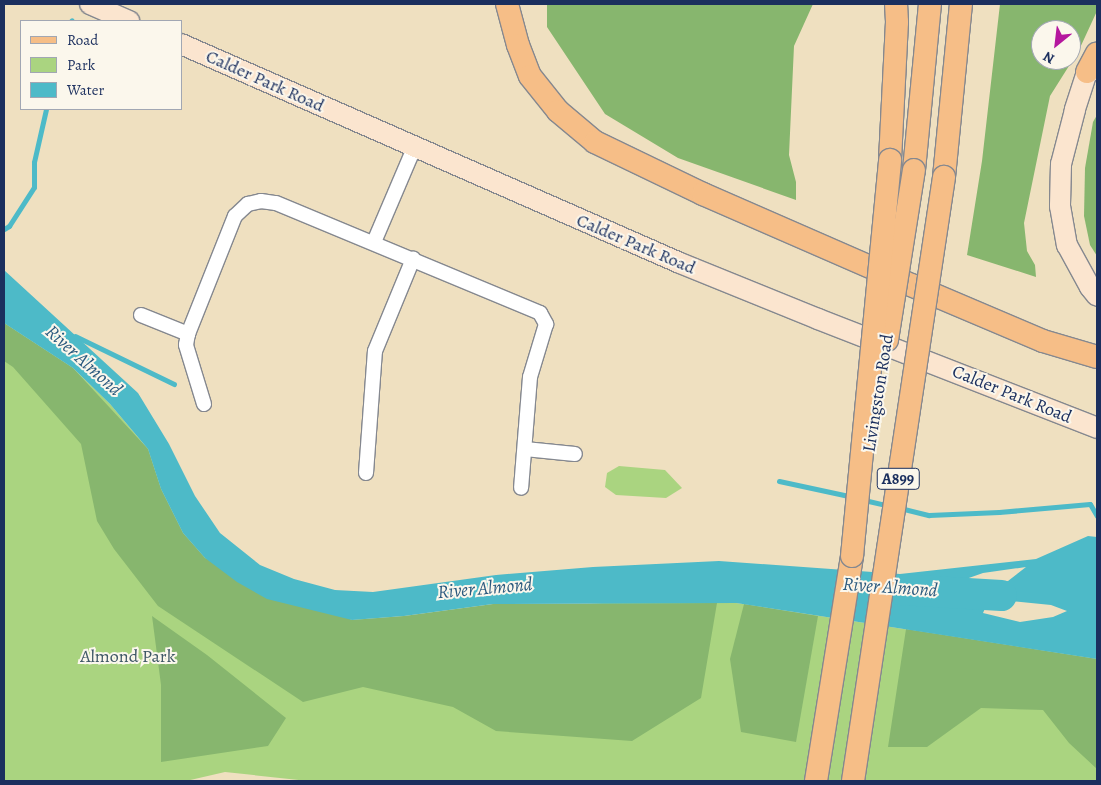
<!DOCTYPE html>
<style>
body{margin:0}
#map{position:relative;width:1101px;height:785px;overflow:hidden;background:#efe0c0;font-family:Alegreya,serif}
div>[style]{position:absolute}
.green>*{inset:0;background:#aad480}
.forest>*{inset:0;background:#87b66e}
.water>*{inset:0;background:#4dbac8}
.stream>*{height:5px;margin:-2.5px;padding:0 2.5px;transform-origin:2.5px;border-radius:2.5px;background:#4dbac8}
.river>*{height:31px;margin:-15.5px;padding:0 15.5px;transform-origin:15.5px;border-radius:15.5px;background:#4dbac8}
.roads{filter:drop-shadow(1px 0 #85888f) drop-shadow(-1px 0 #85888f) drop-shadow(0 1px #85888f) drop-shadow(0 -1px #85888f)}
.street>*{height:14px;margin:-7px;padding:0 7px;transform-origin:7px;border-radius:7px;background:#fff}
.secondary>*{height:20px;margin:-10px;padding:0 10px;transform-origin:10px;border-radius:10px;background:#fbe5cf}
.primary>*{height:22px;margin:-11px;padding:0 11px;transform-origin:11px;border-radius:11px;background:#f6be87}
.bridges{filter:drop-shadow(1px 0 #85888f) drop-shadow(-1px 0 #85888f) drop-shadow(0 1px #85888f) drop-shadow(0 -1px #85888f)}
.primary-bridge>*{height:22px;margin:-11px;padding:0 11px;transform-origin:11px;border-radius:11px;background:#f6be87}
span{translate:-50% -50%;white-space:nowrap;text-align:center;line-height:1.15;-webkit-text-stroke:4px #fbf7ec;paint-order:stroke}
.shield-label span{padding:1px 4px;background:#fbf7ec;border:1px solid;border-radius:4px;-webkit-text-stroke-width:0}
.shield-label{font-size:16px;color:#1b2f5e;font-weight:700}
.street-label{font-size:18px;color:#1b2f5e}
.park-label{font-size:18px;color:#3f5866}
.water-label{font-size:19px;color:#2a597e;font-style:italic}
.frame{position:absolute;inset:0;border:5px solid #1b2f5e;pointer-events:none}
.legend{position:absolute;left:20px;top:20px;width:162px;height:90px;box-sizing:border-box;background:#fbf7ec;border:1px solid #a1a7b3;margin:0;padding:6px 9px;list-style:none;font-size:15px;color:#1b2f5e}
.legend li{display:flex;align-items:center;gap:10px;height:25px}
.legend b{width:25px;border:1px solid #a1a7b3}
.north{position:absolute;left:1031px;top:20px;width:50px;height:50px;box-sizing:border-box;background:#fbf7ec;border:1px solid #a1a7b3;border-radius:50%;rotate:209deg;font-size:14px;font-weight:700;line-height:20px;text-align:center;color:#1b2f5e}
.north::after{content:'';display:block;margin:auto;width:18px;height:22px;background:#b5179e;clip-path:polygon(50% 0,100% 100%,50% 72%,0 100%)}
</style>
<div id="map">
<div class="green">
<i style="clip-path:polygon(4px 323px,73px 368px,110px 404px,148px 449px,161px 489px,183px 533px,205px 558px,352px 620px,604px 603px,736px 603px,1097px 659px,1097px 781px,308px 781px,225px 772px,186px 781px,4px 781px)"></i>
<i style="clip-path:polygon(619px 466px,665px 470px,682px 488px,666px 498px,616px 495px,605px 487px,607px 473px)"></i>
</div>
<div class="forest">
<i style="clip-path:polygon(547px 4px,813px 4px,794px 46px,789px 155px,796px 182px,796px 200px,678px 158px,605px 114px,547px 27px)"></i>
<i style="clip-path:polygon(evenodd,1000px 4px,1097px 4px,1097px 11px,1079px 50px,1050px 96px,1024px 223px,1027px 251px,1035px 265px,1036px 277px,967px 255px,982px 161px,1000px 4px,1041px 30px,1071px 30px,1071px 60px,1041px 60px,1041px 30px)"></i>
<i style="clip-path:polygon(1097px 115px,1097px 256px,1090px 245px,1084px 216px,1085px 168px,1093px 122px)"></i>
<i style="clip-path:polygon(4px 323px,73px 368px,148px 449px,161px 489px,183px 533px,205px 558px,352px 620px,404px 616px,493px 604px,717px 603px,701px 698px,632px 741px,496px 731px,453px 707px,363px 687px,303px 702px,158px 606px,114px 549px,97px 521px,81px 444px,13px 367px,4px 361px)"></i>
<i style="clip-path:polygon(744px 604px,818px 616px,796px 742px,741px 732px,730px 659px)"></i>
<i style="clip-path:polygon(152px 616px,207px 655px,286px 718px,268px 746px,161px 762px,161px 685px)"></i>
<i style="clip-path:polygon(906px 629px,1097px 659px,1097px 769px,1069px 743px,1043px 710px,981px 708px,927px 747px,888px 747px)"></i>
</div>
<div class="water">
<i style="clip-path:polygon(evenodd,4px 270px,138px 393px,169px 444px,195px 496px,220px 533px,260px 565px,294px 579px,335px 590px,373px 592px,496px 575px,593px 567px,719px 561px,900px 574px,1036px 559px,1088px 536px,1097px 537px,1097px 659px,736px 603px,493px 604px,404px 616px,352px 620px,267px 599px,237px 582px,205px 558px,183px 533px,161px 489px,148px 449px,110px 404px,73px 368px,4px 323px,4px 270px,1026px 567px,1008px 581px,931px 599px,949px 585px,983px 573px,1026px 567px,4px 270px,1011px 601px,1051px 605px,1067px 611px,1053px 617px,1020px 622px,983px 613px,987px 604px,1011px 601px)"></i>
</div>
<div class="stream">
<i style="left:71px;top:21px;width:1px;rotate:-45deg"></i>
<i style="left:4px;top:229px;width:6px;rotate:-31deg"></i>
<i style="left:9px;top:226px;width:46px;rotate:-57.3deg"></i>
<i style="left:34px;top:187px;width:25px;rotate:-90deg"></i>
<i style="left:34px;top:162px;width:54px;rotate:-77.2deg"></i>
<i style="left:75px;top:336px;width:110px;rotate:25.9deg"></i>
<i style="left:779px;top:481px;width:76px;rotate:12.2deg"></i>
<i style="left:864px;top:500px;width:26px;rotate:13deg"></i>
<i style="left:900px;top:508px;width:30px;rotate:14deg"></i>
<i style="left:929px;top:515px;width:70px;rotate:-2.5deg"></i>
<i style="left:999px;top:512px;width:91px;rotate:-5deg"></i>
<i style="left:1090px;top:504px;width:14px;rotate:60deg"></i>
</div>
<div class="river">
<i style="left:899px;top:589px;width:102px;rotate:3.4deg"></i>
</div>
<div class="roads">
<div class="street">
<i style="left:374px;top:242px;width:102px;rotate:-66.9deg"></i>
<i style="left:141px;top:315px;width:51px;rotate:22deg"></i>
<i style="left:204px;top:404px;width:62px;rotate:-107deg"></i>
<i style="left:186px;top:345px;width:11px;rotate:-80deg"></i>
<i style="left:188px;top:334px;width:127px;rotate:-68.3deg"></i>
<i style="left:235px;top:216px;width:18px;rotate:-43deg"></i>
<i style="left:248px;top:204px;width:13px;rotate:-13deg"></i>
<i style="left:261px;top:201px;width:15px;rotate:8deg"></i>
<i style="left:276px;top:203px;width:286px;rotate:22.6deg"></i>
<i style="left:540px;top:313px;width:13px;rotate:61deg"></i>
<i style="left:546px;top:324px;width:55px;rotate:106.8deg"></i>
<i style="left:530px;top:377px;width:111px;rotate:94.6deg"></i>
<i style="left:525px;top:449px;width:50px;rotate:5.7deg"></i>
<i style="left:366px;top:473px;width:122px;rotate:-85.8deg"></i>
<i style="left:375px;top:351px;width:100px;rotate:-67.6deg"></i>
</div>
<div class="secondary">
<i style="left:90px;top:4px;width:43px;rotate:23.6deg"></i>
<i style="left:181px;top:44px;width:545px;rotate:23.7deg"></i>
<i style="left:680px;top:263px;width:149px;rotate:22.1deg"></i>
<i style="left:818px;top:319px;width:300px;rotate:21.3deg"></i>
<i style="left:1097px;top:69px;width:10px;rotate:163deg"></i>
<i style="left:1087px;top:72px;width:40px;rotate:108deg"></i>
<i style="left:1075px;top:110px;width:56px;rotate:104.5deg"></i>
<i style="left:1061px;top:164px;width:42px;rotate:91.4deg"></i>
<i style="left:1060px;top:206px;width:40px;rotate:80deg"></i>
<i style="left:1067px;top:245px;width:48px;rotate:61.3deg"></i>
<i style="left:1090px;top:287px;width:11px;rotate:52deg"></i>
</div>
<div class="primary">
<i style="left:507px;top:4px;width:42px;rotate:75deg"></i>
<i style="left:518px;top:45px;width:33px;rotate:69deg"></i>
<i style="left:530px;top:76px;width:45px;rotate:51.3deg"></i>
<i style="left:558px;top:111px;width:48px;rotate:40deg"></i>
<i style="left:595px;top:142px;width:120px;rotate:25.7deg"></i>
<i style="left:703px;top:194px;width:227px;rotate:23.6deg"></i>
<i style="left:911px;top:285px;width:143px;rotate:23deg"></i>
<i style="left:1043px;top:341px;width:56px;rotate:16.5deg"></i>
<i style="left:1087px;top:72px;width:21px;rotate:-62deg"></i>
<i style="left:890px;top:160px;width:138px;rotate:-87.1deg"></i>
<i style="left:897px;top:22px;width:18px;rotate:-93deg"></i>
<i style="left:914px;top:170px;width:167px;rotate:-84.5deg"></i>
<i style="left:944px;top:177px;width:174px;rotate:-84.4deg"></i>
<i style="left:816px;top:781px;width:228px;rotate:-80.9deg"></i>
</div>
</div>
<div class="bridges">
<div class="primary-bridge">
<i style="left:887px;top:340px;width:172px;rotate:-81deg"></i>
<i style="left:852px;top:556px;width:398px;rotate:-84.5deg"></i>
<i style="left:853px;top:781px;width:611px;rotate:-81.43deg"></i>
</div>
</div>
<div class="shield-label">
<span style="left:898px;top:479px">A899</span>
</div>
<div class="street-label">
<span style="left:265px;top:81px;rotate:24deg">Calder Park Road</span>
<span style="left:636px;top:244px;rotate:23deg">Calder Park Road</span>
<span style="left:878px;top:393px;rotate:-81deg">Livingston Road</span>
<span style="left:1012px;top:394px;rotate:22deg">Calder Park Road</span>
</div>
<div class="park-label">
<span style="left:128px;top:656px">Almond Park</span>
</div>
<div class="water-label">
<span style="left:83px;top:361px;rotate:42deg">River Almond</span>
<span style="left:890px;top:588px;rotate:4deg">River Almond</span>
<span style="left:485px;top:589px;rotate:-5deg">River Almond</span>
</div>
<div class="frame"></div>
<ul class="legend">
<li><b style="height:6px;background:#f6be87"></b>Road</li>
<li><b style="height:14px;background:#aad480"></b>Park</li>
<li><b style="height:14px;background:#4dbac8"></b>Water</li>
</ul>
<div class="north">N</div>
</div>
